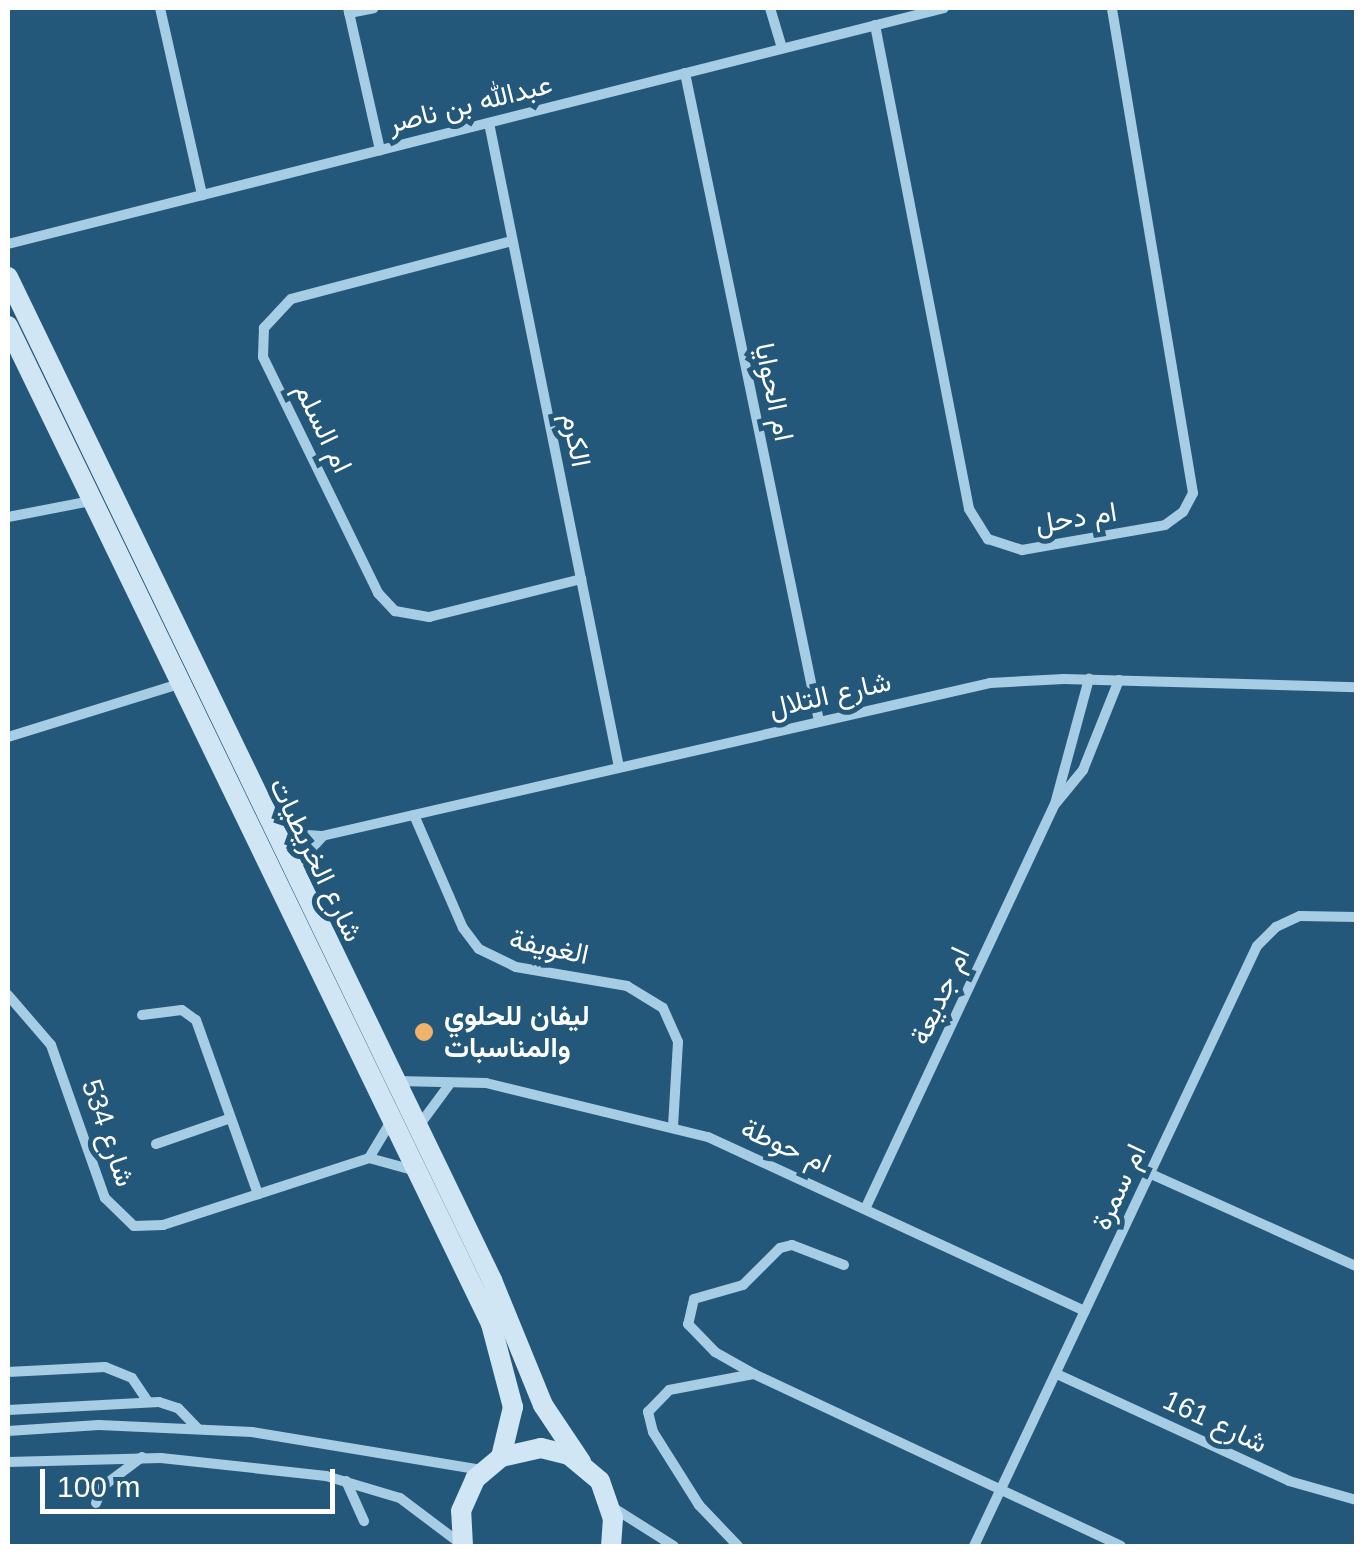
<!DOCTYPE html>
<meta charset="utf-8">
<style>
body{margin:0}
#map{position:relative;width:1364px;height:1554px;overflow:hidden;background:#24587b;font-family:Arial,Vazirmatn,sans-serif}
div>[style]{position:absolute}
.street>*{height:10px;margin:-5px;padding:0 5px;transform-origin:5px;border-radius:5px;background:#a7cde5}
.secondary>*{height:20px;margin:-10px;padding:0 10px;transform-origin:10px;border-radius:10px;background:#d1e6f4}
.dots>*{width:28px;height:28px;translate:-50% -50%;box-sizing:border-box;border:5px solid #24587b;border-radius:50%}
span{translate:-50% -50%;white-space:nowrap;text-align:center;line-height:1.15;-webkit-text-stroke:10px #24587b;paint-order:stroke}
.street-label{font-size:28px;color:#fff}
.poi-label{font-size:28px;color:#fff;font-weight:700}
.left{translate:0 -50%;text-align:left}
.frame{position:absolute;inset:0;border:10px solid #fff;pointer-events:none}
.scale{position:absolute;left:40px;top:1469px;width:295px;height:45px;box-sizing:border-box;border:5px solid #fff;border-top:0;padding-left:12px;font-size:30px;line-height:35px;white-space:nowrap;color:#fff;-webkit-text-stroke:8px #24587b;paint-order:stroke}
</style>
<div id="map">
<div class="street">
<i style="left:160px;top:8px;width:192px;rotate:77.3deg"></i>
<i style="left:348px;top:8px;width:146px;rotate:77.3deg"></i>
<i style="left:770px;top:8px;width:42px;rotate:73.3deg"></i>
<i style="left:349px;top:13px;width:25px;rotate:-11deg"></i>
<i style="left:875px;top:25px;width:493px;rotate:79deg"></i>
<i style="left:969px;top:509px;width:36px;rotate:58deg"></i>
<i style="left:988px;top:539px;width:36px;rotate:18deg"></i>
<i style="left:1022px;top:550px;width:145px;rotate:-9.9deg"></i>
<i style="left:1165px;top:525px;width:22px;rotate:-36deg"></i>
<i style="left:1183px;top:512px;width:21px;rotate:-62deg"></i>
<i style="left:1193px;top:493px;width:492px;rotate:-99.5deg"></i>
<i style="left:685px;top:73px;width:662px;rotate:78.32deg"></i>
<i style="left:489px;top:123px;width:657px;rotate:78.59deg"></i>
<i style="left:512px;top:241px;width:228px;rotate:165.3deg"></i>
<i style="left:291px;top:299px;width:40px;rotate:133deg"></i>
<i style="left:264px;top:328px;width:29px;rotate:92deg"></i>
<i style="left:263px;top:357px;width:263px;rotate:64deg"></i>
<i style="left:378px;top:593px;width:25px;rotate:47deg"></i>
<i style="left:395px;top:611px;width:35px;rotate:10deg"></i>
<i style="left:429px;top:617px;width:157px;rotate:-14deg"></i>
<i style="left:8px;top:244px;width:965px;rotate:-14.15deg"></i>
<i style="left:8px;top:517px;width:85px;rotate:-10.9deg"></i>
<i style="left:8px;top:737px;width:179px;rotate:-17.2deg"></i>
<i style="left:1056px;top:803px;width:43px;rotate:-50.7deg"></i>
<i style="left:1083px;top:770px;width:97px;rotate:-68.2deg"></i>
<i style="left:414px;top:815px;width:123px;rotate:66.6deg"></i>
<i style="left:463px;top:928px;width:26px;rotate:53deg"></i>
<i style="left:479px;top:949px;width:41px;rotate:25.9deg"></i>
<i style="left:516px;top:967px;width:113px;rotate:9.7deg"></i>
<i style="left:627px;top:986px;width:42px;rotate:31.4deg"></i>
<i style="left:663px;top:1008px;width:37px;rotate:66deg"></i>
<i style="left:678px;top:1042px;width:83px;rotate:93.4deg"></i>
<i style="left:276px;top:833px;width:46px;rotate:3.7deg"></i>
<i style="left:322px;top:836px;width:685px;rotate:-12.9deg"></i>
<i style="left:990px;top:683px;width:74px;rotate:-3.1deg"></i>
<i style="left:1064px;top:679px;width:292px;rotate:1.6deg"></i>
<i style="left:294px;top:868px;width:42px;rotate:-47.9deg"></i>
<i style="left:8px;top:995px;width:66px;rotate:49.3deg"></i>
<i style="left:51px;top:1045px;width:162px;rotate:70.6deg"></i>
<i style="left:105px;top:1198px;width:40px;rotate:44deg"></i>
<i style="left:134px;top:1226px;width:29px;rotate:-2deg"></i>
<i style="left:163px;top:1225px;width:217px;rotate:-18deg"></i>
<i style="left:369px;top:1158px;width:41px;rotate:-59deg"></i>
<i style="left:142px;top:1015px;width:40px;rotate:-7.1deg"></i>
<i style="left:182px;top:1010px;width:17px;rotate:36deg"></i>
<i style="left:196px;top:1020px;width:185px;rotate:70.4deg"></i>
<i style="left:397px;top:1081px;width:89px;rotate:1.3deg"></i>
<i style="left:486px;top:1083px;width:228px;rotate:13.7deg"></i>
<i style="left:708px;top:1137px;width:415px;rotate:24.8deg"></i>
<i style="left:418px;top:1127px;width:52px;rotate:-53.6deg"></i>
<i style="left:156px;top:1144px;width:79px;rotate:-19.1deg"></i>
<i style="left:369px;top:1158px;width:46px;rotate:15.3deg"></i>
<i style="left:1151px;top:1174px;width:225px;rotate:24.2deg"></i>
<i style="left:866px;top:1207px;width:445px;rotate:-64.9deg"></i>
<i style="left:1055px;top:804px;width:130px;rotate:-74.8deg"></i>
<i style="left:844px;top:1265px;width:56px;rotate:-159deg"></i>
<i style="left:792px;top:1245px;width:12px;rotate:166deg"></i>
<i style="left:780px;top:1248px;width:52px;rotate:135deg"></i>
<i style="left:743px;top:1285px;width:51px;rotate:164.1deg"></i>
<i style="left:694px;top:1299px;width:26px;rotate:103deg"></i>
<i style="left:688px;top:1324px;width:39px;rotate:46deg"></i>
<i style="left:715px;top:1352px;width:45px;rotate:29.4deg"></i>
<i style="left:754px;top:1374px;width:405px;rotate:25.1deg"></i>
<i style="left:8px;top:1372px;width:97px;rotate:-3deg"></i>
<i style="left:105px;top:1367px;width:29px;rotate:22deg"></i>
<i style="left:132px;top:1378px;width:29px;rotate:56deg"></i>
<i style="left:1059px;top:1375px;width:253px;rotate:24.7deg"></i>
<i style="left:1289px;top:1481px;width:70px;rotate:15.8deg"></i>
<i style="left:8px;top:1410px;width:151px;rotate:-3deg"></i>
<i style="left:159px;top:1402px;width:20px;rotate:18deg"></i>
<i style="left:178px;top:1408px;width:28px;rotate:46deg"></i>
<i style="left:8px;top:1431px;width:91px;rotate:-3.8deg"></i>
<i style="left:99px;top:1425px;width:153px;rotate:2.6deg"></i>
<i style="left:252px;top:1432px;width:233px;rotate:9.4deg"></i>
<i style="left:8px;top:1462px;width:153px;rotate:-1.5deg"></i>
<i style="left:161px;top:1458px;width:166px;rotate:6.2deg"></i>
<i style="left:326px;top:1476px;width:77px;rotate:16.6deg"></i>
<i style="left:400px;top:1498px;width:76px;rotate:37deg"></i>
<i style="left:346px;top:1481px;width:44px;rotate:65.8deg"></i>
<i style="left:96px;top:1503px;width:17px;rotate:-69deg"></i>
<i style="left:102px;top:1487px;width:50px;rotate:-36.9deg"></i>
<i style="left:612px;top:1507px;width:73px;rotate:32.2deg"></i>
<i style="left:738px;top:1546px;width:57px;rotate:-133.6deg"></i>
<i style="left:699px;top:1505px;width:86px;rotate:-122.2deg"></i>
<i style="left:653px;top:1432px;width:21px;rotate:-104deg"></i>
<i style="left:648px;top:1412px;width:30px;rotate:-46deg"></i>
<i style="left:669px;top:1390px;width:86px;rotate:-10.7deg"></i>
<i style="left:974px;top:1546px;width:663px;rotate:-64.75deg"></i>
<i style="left:1257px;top:946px;width:27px;rotate:-45deg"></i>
<i style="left:1276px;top:927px;width:26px;rotate:-25deg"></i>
<i style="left:1300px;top:916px;width:56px;rotate:1deg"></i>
</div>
<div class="secondary">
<i style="left:8px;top:277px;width:1114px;rotate:64.24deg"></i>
<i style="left:492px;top:1280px;width:135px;rotate:67.8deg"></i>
<i style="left:543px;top:1405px;width:69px;rotate:56.3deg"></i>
<i style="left:8px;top:326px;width:1109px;rotate:64.17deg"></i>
<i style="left:491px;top:1324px;width:86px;rotate:75.2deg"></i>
<i style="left:513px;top:1407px;width:51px;rotate:103.5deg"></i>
<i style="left:463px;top:1546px;width:35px;rotate:-93deg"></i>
<i style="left:461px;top:1511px;width:35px;rotate:-66deg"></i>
<i style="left:475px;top:1479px;width:34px;rotate:-40deg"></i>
<i style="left:501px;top:1457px;width:41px;rotate:-12.7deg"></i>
<i style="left:541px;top:1448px;width:29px;rotate:14deg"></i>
<i style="left:569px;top:1455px;width:40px;rotate:40deg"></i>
<i style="left:600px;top:1481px;width:39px;rotate:71deg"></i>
<i style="left:613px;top:1518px;width:28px;rotate:94deg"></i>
</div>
<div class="dots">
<i style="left:424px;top:1032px;background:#efb36b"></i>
</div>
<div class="street-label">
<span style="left:470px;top:104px;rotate:-14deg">عبدالله بن ناصر</span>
<span style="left:774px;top:392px;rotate:78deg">ام الحوايا</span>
<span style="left:323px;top:428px;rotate:64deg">ام السلم</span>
<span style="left:576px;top:440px;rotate:79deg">الكرم</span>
<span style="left:1076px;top:518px;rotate:-9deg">ام دحل</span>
<span style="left:830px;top:695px;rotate:-13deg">شارع التلال</span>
<span style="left:316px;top:860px;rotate:64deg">شارع الخريطيات</span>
<span style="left:549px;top:947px;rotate:12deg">الغويفة</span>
<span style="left:940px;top:996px;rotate:-65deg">ام جديعة</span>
<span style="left:108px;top:1133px;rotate:71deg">شارع 534</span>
<span style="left:786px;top:1146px;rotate:24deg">ام حوطة</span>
<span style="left:1119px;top:1187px;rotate:-65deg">ام سمرة</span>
<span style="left:1215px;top:1422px;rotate:25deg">شارع 161</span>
</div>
<div class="poi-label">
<span class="left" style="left:444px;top:1032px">ليفان للحلوي<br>والمناسبات</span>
</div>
<div class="frame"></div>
<div class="scale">100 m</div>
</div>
